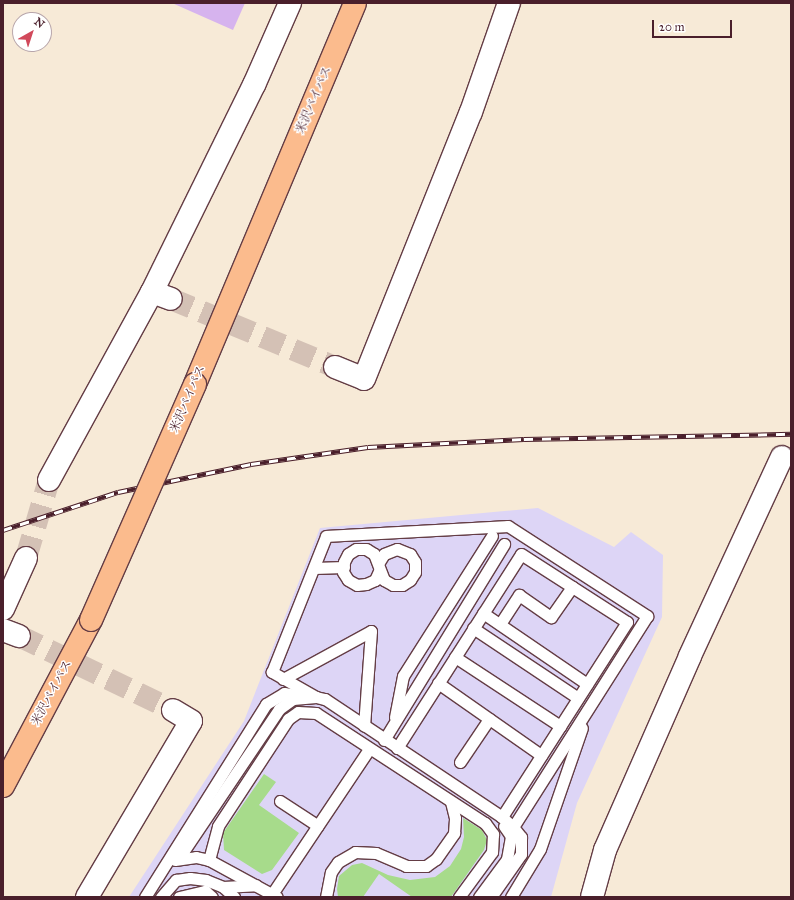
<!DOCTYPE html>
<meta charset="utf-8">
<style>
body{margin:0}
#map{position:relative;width:794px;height:900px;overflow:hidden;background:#f7ead7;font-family:"IM FELL Great Primer","Noto Serif JP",serif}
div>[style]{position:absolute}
.built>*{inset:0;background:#ddd5f6}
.green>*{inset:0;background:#a7db8b}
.building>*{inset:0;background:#d6b3ee}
.minor-tunnel>*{height:22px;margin-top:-11px;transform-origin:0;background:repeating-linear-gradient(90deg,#d4c1b5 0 22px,transparent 0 33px)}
.roads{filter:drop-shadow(1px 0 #643d45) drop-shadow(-1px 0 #643d45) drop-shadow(0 1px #643d45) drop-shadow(0 -1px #643d45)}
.service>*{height:11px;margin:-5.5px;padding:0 5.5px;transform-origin:5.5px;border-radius:5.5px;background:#fff}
.minor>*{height:22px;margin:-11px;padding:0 11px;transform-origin:11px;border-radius:11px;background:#fff}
.trunk>*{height:22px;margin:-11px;padding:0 11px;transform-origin:11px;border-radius:11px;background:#fbbb8d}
.rail>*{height:4.5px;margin-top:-2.25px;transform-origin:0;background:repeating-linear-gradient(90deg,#fff 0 9px,#4a1f2b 0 18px);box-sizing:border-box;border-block:1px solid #4a1f2b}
.bridges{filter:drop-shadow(1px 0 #643d45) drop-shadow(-1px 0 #643d45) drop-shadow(0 1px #643d45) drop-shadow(0 -1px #643d45)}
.trunk-bridge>*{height:22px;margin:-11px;padding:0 11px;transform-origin:11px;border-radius:11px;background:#fbbb8d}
span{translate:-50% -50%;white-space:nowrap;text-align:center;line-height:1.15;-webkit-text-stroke:3px #fff;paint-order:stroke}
.street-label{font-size:12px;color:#4a1f2b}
.frame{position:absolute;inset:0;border:4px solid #4a1f2b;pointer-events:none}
.north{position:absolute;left:12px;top:12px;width:40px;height:40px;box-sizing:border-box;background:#fff;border:1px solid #b7a5aa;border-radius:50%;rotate:39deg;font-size:11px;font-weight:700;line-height:16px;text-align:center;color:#4a1f2b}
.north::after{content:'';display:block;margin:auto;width:14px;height:18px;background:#d1495b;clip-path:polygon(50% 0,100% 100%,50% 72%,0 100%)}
.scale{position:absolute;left:652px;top:20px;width:80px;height:18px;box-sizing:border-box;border:2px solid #4a1f2b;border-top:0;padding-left:5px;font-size:12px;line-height:14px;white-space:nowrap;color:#4a1f2b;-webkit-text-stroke:3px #fff;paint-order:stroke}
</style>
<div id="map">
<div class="built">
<i style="clip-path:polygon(538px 508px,614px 547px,631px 532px,663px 555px,662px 617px,577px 803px,551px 897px,129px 897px,244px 721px,320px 528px)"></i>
</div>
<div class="green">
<i style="clip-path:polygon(264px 774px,276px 782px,259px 805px,299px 833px,272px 870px,262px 874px,224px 850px,223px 833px)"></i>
<i style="clip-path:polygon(463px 818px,482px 830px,487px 840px,484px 850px,451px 897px,412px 897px,379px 874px,363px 897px,338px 897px,337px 889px,339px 876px,352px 865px,362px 863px,388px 875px,410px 880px,435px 877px,450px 866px,461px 849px,464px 837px)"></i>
</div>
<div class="building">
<i style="clip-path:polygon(172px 3px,245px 3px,233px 30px)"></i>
</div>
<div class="minor-tunnel">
<i style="left:171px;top:299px;width:178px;rotate:22.5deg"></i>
<i style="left:26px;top:558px;width:81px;rotate:-73.6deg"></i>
<i style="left:19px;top:636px;width:171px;rotate:25.7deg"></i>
</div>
<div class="roads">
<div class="service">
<i style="left:379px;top:562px;width:9px;rotate:-58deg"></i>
<i style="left:384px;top:554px;width:14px;rotate:-21deg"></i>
<i style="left:397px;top:549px;width:14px;rotate:21deg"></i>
<i style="left:410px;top:554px;width:9px;rotate:58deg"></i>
<i style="left:415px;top:562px;width:10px;rotate:90deg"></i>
<i style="left:415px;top:572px;width:9px;rotate:122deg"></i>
<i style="left:410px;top:580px;width:9px;rotate:148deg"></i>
<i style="left:402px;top:585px;width:9px;rotate:180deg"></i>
<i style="left:393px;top:585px;width:10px;rotate:-151deg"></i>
<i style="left:384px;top:580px;width:28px;rotate:-111deg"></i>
<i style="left:374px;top:554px;width:9px;rotate:-148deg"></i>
<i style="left:366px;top:549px;width:10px;rotate:180deg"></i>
<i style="left:356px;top:549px;width:9px;rotate:148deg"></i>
<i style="left:348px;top:554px;width:9px;rotate:117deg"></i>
<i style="left:344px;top:562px;width:10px;rotate:96deg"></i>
<i style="left:343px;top:572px;width:9px;rotate:58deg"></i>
<i style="left:348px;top:580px;width:10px;rotate:29deg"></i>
<i style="left:357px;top:585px;width:9px;rotate:-6deg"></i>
<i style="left:366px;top:584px;width:10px;rotate:-24deg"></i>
<i style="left:375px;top:580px;width:10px;rotate:-66deg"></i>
<i style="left:314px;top:568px;width:30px;rotate:-2deg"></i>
<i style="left:483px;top:613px;width:126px;rotate:34.3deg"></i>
<i style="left:500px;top:624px;width:35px;rotate:-57deg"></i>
<i style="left:519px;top:595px;width:39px;rotate:35deg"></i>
<i style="left:551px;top:617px;width:37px;rotate:-55deg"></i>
<i style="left:473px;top:628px;width:126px;rotate:33.7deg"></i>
<i style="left:455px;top:657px;width:126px;rotate:33.3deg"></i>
<i style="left:283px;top:679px;width:100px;rotate:-28.6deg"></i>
<i style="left:371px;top:631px;width:95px;rotate:94.2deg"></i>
<i style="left:438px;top:683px;width:126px;rotate:35deg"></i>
<i style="left:316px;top:697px;width:51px;rotate:-150.4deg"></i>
<i style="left:272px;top:672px;width:146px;rotate:-68.3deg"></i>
<i style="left:326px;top:536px;width:182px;rotate:-3.1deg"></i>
<i style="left:508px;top:526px;width:166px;rotate:32.9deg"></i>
<i style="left:647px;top:616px;width:250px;rotate:122.4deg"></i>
<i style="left:395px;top:717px;width:42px;rotate:-79deg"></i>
<i style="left:403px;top:676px;width:166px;rotate:-57.6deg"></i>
<i style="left:384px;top:740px;width:230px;rotate:-58.5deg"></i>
<i style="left:397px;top:748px;width:230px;rotate:-57.4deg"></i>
<i style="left:521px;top:554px;width:126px;rotate:32.7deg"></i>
<i style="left:627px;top:622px;width:232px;rotate:122.7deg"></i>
<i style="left:460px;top:762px;width:52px;rotate:-56deg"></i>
<i style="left:280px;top:801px;width:45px;rotate:33.3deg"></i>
<i style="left:179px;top:858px;width:179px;rotate:-56.1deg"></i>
<i style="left:279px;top:709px;width:17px;rotate:-36deg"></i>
<i style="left:293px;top:699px;width:23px;rotate:-5deg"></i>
<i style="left:316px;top:697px;width:9px;rotate:13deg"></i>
<i style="left:325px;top:699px;width:213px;rotate:33.7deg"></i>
<i style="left:502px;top:817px;width:15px;rotate:42deg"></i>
<i style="left:513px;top:827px;width:13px;rotate:51deg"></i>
<i style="left:521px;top:837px;width:17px;rotate:90deg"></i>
<i style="left:521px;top:854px;width:52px;rotate:124.9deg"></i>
<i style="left:175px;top:860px;width:21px;rotate:-8deg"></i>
<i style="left:196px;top:857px;width:13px;rotate:13deg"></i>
<i style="left:209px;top:860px;width:77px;rotate:28.6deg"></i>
<i style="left:209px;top:860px;width:35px;rotate:-75deg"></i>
<i style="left:218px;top:826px;width:128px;rotate:-56.8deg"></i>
<i style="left:288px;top:719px;width:12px;rotate:-35deg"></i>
<i style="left:298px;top:712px;width:18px;rotate:3deg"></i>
<i style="left:316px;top:713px;width:202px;rotate:33.1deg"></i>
<i style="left:485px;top:823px;width:14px;rotate:54deg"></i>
<i style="left:493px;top:834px;width:18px;rotate:93deg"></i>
<i style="left:492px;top:852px;width:56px;rotate:126.3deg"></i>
<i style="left:223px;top:887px;width:15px;rotate:42deg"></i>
<i style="left:272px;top:894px;width:174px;rotate:-56.2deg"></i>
<i style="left:145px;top:897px;width:228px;rotate:-57.9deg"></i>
<i style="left:266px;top:704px;width:21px;rotate:-31deg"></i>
<i style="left:284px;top:693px;width:18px;rotate:9deg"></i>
<i style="left:161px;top:897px;width:23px;rotate:-49deg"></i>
<i style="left:176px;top:880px;width:14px;rotate:-8deg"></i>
<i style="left:190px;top:878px;width:16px;rotate:7deg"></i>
<i style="left:206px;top:880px;width:18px;rotate:22deg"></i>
<i style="left:223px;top:887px;width:33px;rotate:-3deg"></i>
<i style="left:179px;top:897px;width:27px;rotate:-13deg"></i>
<i style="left:205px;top:891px;width:9px;rotate:41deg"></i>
<i style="left:326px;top:897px;width:25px;rotate:-79deg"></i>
<i style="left:331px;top:872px;width:12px;rotate:-55deg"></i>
<i style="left:338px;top:862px;width:20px;rotate:-30deg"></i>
<i style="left:355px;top:852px;width:21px;rotate:3deg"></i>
<i style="left:376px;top:853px;width:33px;rotate:23deg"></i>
<i style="left:406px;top:866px;width:20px"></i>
<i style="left:426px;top:866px;width:12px;rotate:-35deg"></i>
<i style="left:436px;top:859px;width:32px;rotate:-55deg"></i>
<i style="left:454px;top:833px;width:15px;rotate:-86deg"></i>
<i style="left:455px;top:818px;width:16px;rotate:-104deg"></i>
<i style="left:479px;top:897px;width:47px;rotate:-53.6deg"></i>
<i style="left:507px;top:859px;width:23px;rotate:-80deg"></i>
<i style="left:511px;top:836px;width:12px;rotate:-125deg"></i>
<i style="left:511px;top:897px;width:56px;rotate:-58.9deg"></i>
<i style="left:540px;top:849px;width:128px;rotate:-70.9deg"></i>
</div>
<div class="minor">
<i style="left:152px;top:292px;width:20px;rotate:20deg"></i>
<i style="left:335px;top:367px;width:31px;rotate:22deg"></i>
<i style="left:364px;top:379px;width:288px;rotate:-68.2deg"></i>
<i style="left:471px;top:112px;width:115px;rotate:-70.8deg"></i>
<i style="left:49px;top:480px;width:214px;rotate:-61.3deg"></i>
<i style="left:152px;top:292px;width:231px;rotate:-63.8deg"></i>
<i style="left:254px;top:85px;width:90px;rotate:-66.3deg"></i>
<i style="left:3px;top:609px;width:56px;rotate:-65.7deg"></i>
<i style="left:3px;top:630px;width:17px;rotate:21deg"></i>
<i style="left:87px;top:897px;width:204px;rotate:-59.4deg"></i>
<i style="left:191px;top:721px;width:21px;rotate:-149deg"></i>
<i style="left:592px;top:897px;width:49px;rotate:-74.5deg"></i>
<i style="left:605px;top:850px;width:212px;rotate:-66.3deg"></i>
<i style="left:690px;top:656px;width:219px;rotate:-65.2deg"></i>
</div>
<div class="trunk">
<i style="left:195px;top:384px;width:413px;rotate:-67.2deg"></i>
<i style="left:3px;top:786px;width:188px;rotate:-62.1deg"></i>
</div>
</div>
<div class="rail">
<i style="left:3px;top:530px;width:121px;rotate:-18.3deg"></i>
<i style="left:118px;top:492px;width:136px;rotate:-11.9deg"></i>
<i style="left:251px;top:464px;width:118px;rotate:-8.3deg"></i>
<i style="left:368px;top:447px;width:156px;rotate:-2.9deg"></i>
<i style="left:524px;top:439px;width:267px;rotate:-1.1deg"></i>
</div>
<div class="bridges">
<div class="trunk-bridge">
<i style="left:91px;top:620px;width:258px;rotate:-66.2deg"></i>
</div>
</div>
<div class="street-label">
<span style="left:314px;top:100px;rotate:-67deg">米沢バイパス</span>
<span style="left:188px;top:399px;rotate:-67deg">米沢バイパス</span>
<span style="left:52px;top:693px;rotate:-62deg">米沢バイパス</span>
</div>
<div class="frame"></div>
<div class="north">N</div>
<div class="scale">20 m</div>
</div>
